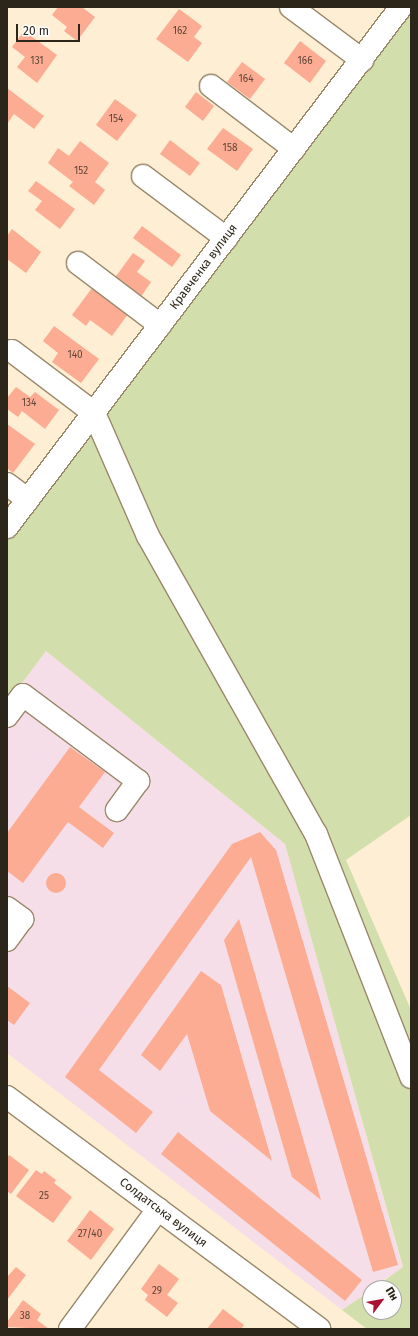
<!DOCTYPE html>
<meta charset="utf-8">
<style>
body{margin:0}
#map{position:relative;width:418px;height:1336px;overflow:hidden;background:#fdeed4;font-family:"Fira Sans",sans-serif}
div>[style]{position:absolute}
.industrial>*{inset:0;background:#f6dee9}
.green>*{inset:0;background:#d2dfac}
.building>*{inset:0;background:#fbac92}
.round{border-radius:50%}
.roads{filter:drop-shadow(1px 0 #9a886b) drop-shadow(-1px 0 #9a886b) drop-shadow(0 1px #9a886b) drop-shadow(0 -1px #9a886b)}
.minor>*{height:22px;margin:-11px;padding:0 11px;transform-origin:11px;border-radius:11px;background:#fff}
span{translate:-50% -50%;white-space:nowrap;text-align:center;line-height:1.15;-webkit-text-stroke:3px #fdfdfd;paint-order:stroke}
.number-label{font-size:10px;color:#604737}
.number-label span{-webkit-text-stroke-width:0}
.street-label{font-size:12px;color:#2c2519}
.frame{position:absolute;inset:0;border:8px solid #2c2519;pointer-events:none}
.north{position:absolute;left:362px;top:1280px;width:40px;height:40px;box-sizing:border-box;background:#fdfdfd;border:1px solid #a9a7a2;border-radius:50%;rotate:58deg;font-size:11px;font-weight:700;line-height:16px;text-align:center;color:#2c2519}
.north::after{content:'';display:block;margin:auto;width:14px;height:18px;background:#a91232;clip-path:polygon(50% 0,100% 100%,50% 72%,0 100%)}
.scale{position:absolute;left:16px;top:24px;width:64px;height:18px;box-sizing:border-box;border:2px solid #2c2519;border-top:0;padding-left:5px;font-size:12px;line-height:14px;white-space:nowrap;color:#2c2519;-webkit-text-stroke:3px #fdfdfd;paint-order:stroke}
</style>
<div id="map">
<div class="industrial">
<i style="clip-path:polygon(46px 651px,285px 844px,403px 1268px,370px 1288px,370px 1291px,342px 1310px,7px 1053px,7px 703px)"></i>
</div>
<div class="green">
<i style="clip-path:polygon(411px 10px,411px 815px,346px 860px,411px 1010px,411px 1329px,367px 1329px,342px 1310px,370px 1291px,370px 1312px,394px 1312px,394px 1288px,374px 1288px,403px 1267px,285px 844px,46px 651px,7px 703px,7px 540px)"></i>
</div>
<div class="building">
<i style="clip-path:polygon(58px 7px,82px 7px,95px 17px,77px 41px,64px 31px,67px 27px,52px 15px)"></i>
<i style="clip-path:polygon(179px 9px,202px 26px,194px 37px,202px 43px,188px 62px,156px 39px)"></i>
<i style="clip-path:polygon(24px 31px,57px 55px,37px 83px,17px 67px,25px 57px,12px 47px)"></i>
<i style="clip-path:polygon(300px 41px,326px 61px,310px 83px,284px 63px)"></i>
<i style="clip-path:polygon(242px 62px,265px 79px,250px 99px,227px 82px)"></i>
<i style="clip-path:polygon(7px 88px,44px 116px,34px 129px,14px 114px,7px 124px)"></i>
<i style="clip-path:polygon(196px 92px,214px 106px,203px 121px,185px 107px)"></i>
<i style="clip-path:polygon(115px 99px,137px 115px,117px 141px,96px 125px)"></i>
<i style="clip-path:polygon(223px 128px,253px 149px,237px 171px,207px 149px)"></i>
<i style="clip-path:polygon(170px 140px,200px 163px,190px 176px,160px 154px)"></i>
<i style="clip-path:polygon(80px 141px,109px 163px,95px 182px,105px 190px,94px 205px,69px 186px,73px 182px,48px 163px,58px 148px,69px 156px)"></i>
<i style="clip-path:polygon(36px 181px,75px 209px,60px 229px,35px 210px,42px 201px,28px 191px)"></i>
<i style="clip-path:polygon(142px 226px,181px 255px,172px 267px,133px 238px)"></i>
<i style="clip-path:polygon(12px 229px,41px 252px,26px 273px,7px 259px,7px 236px)"></i>
<i style="clip-path:polygon(133px 253px,145px 261px,137px 272px,151px 282px,140px 298px,114px 279px)"></i>
<i style="clip-path:polygon(92px 288px,128px 314px,112px 336px,90px 320px,86px 326px,72px 315px)"></i>
<i style="clip-path:polygon(54px 326px,99px 359px,81px 383px,52px 362px,58px 353px,43px 341px)"></i>
<i style="clip-path:polygon(16px 387px,30px 397px,35px 392px,59px 410px,45px 429px,22px 411px,18px 417px,7px 409px,7px 398px)"></i>
<i style="clip-path:polygon(7px 424px,35px 444px,13px 473px,7px 468px)"></i>
<i style="clip-path:polygon(70px 747px,105px 772px,79px 807px,114px 833px,103px 848px,68px 822px,23px 883px,7px 871px,7px 833px)"></i>
<i style="clip-path:polygon(260px 832px,276px 850px,398px 1265px,373px 1272px,251px 857px,99px 1070px,153px 1112px,136px 1133px,65px 1077px,232px 844px)"></i>
<i class="round" style="left:46px;top:873px;width:20px;height:20px"></i>
<i style="clip-path:polygon(239px 919px,321px 1200px,292px 1177px,224px 940px)"></i>
<i style="clip-path:polygon(201px 971px,221px 985px,272px 1161px,210px 1111px,187px 1034px,160px 1071px,141px 1055px)"></i>
<i style="clip-path:polygon(7px 986px,30px 1003px,14px 1025px,7px 1020px)"></i>
<i style="clip-path:polygon(178px 1132px,362px 1280px,345px 1301px,161px 1154px)"></i>
<i style="clip-path:polygon(9px 1155px,29px 1170px,11px 1194px,7px 1191px,7px 1158px)"></i>
<i style="clip-path:polygon(36px 1170px,42px 1174px,44px 1171px,56px 1180px,54px 1183px,72px 1197px,53px 1223px,16px 1196px)"></i>
<i style="clip-path:polygon(90px 1210px,114px 1229px,91px 1260px,67px 1241px)"></i>
<i style="clip-path:polygon(159px 1264px,179px 1279px,167px 1295px,178px 1303px,167px 1317px,145px 1300px,148px 1295px,141px 1289px)"></i>
<i style="clip-path:polygon(16px 1267px,26px 1275px,7px 1300px,7px 1277px)"></i>
<i style="clip-path:polygon(23px 1300px,41px 1314px,37px 1320px,49px 1329px,7px 1327px,7px 1322px)"></i>
<i style="clip-path:polygon(223px 1309px,244px 1325px,241px 1329px,207px 1329px)"></i>
</div>
<div class="roads">
<div class="minor">
<i style="left:291px;top:7px;width:89px;rotate:36.7deg"></i>
<i style="left:211px;top:86px;width:104px;rotate:37.2deg"></i>
<i style="left:143px;top:176px;width:104px;rotate:36.8deg"></i>
<i style="left:78px;top:263px;width:103px;rotate:37.1deg"></i>
<i style="left:12px;top:351px;width:103px;rotate:37.1deg"></i>
<i style="left:94px;top:413px;width:134px;rotate:66.3deg"></i>
<i style="left:148px;top:536px;width:342px;rotate:60.6deg"></i>
<i style="left:316px;top:834px;width:261px;rotate:68.6deg"></i>
<i style="left:7px;top:484px;width:26px;rotate:37deg"></i>
<i style="left:7px;top:527px;width:652px;rotate:-52.85deg"></i>
<i style="left:7px;top:716px;width:26px;rotate:-53deg"></i>
<i style="left:23px;top:695px;width:144px;rotate:36.8deg"></i>
<i style="left:138px;top:781px;width:36px;rotate:126deg"></i>
<i style="left:7px;top:908px;width:19px;rotate:36deg"></i>
<i style="left:22px;top:919px;width:26px;rotate:126deg"></i>
<i style="left:7px;top:1097px;width:389px;rotate:36.6deg"></i>
<i style="left:70px;top:1329px;width:149px;rotate:-53.7deg"></i>
</div>
</div>
<div class="number-label">
<span style="left:180px;top:32px">162</span>
<span style="left:37px;top:62px">131</span>
<span style="left:305px;top:62px">166</span>
<span style="left:246px;top:80px">164</span>
<span style="left:116px;top:120px">154</span>
<span style="left:230px;top:149px">158</span>
<span style="left:81px;top:172px">152</span>
<span style="left:75px;top:356px">140</span>
<span style="left:29px;top:404px">134</span>
<span style="left:44px;top:1197px">25</span>
<span style="left:90px;top:1235px">27/40</span>
<span style="left:157px;top:1292px">29</span>
<span style="left:25px;top:1317px">38</span>
</div>
<div class="street-label">
<span style="left:204px;top:267px;rotate:-53deg">Кравченка вулиця</span>
<span style="left:163px;top:1213px;rotate:37deg">Солдатська вулиця</span>
</div>
<div class="frame"></div>
<div class="north">Пн</div>
<div class="scale">20 m</div>
</div>
